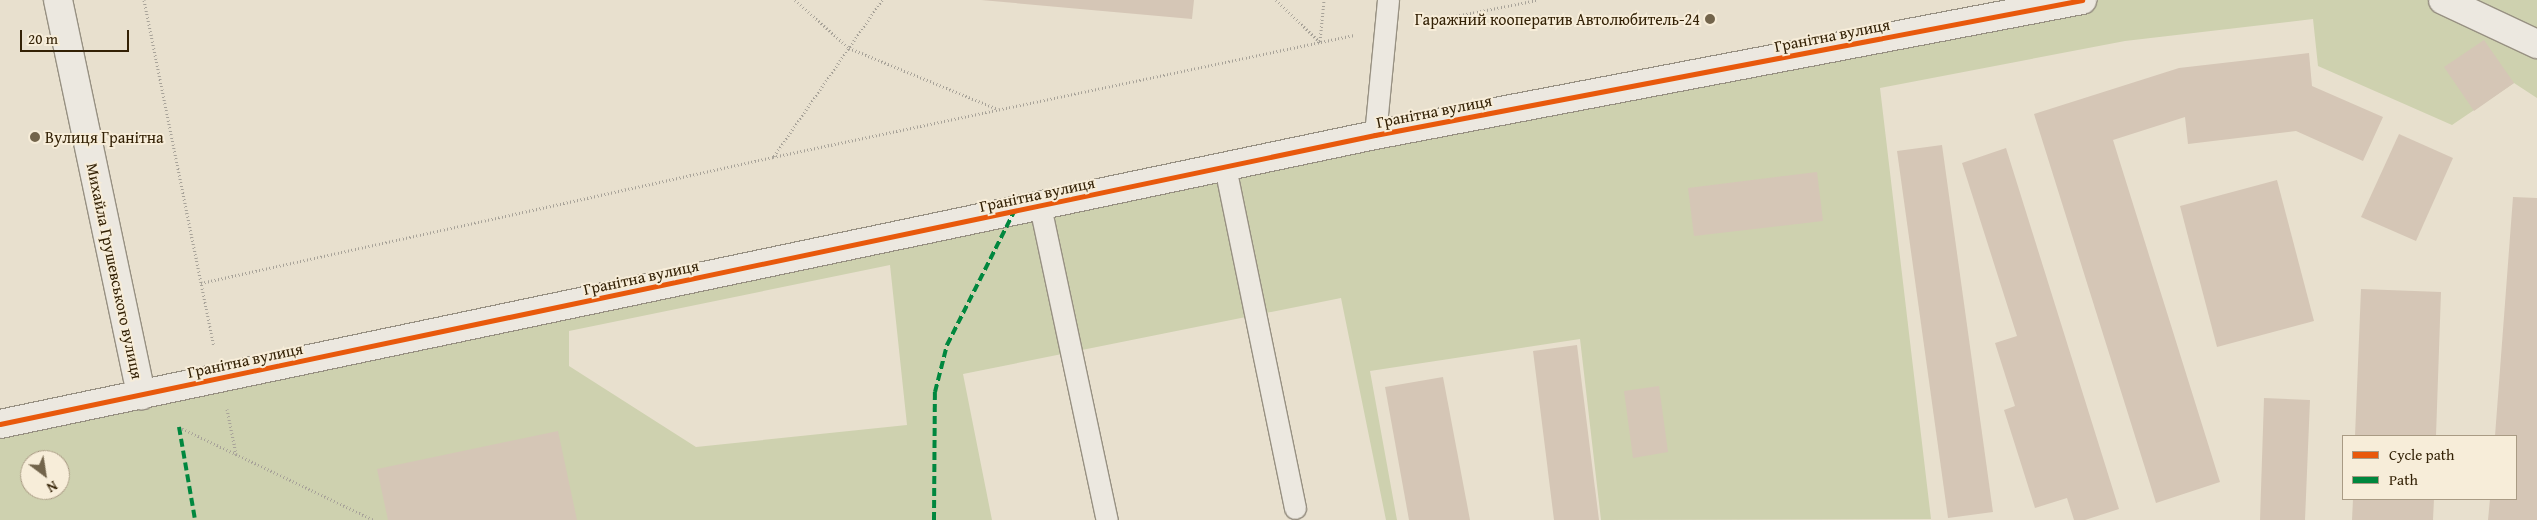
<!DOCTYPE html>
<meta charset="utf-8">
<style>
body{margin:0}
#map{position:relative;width:2537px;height:520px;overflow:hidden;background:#e8e0ce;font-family:"Gentium Book Plus",serif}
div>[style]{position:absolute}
.green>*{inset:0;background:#ced1af}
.building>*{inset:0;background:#d5c6b6}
.path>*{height:3px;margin-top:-1.5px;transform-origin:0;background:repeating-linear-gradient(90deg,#a8a399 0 1px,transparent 0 3.5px)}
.roads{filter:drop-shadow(1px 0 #979082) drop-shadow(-1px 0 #979082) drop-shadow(0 1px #979082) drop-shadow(0 -1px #979082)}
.service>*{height:21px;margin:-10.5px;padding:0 10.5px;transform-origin:10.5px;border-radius:10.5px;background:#ece8e0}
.minor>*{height:28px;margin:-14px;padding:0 14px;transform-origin:14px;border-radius:14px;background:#ece8e0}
.quiet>*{height:4px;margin-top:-2px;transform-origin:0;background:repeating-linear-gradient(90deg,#00873e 0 8px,transparent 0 12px)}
.cycleway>*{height:5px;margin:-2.5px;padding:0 2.5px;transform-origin:2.5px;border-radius:2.5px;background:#e8590c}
.dots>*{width:14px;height:14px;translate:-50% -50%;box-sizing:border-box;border:2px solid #f7edd9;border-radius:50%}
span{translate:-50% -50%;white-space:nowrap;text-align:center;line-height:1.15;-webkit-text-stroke:4px #f7edd9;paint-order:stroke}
.poi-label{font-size:16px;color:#332105}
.right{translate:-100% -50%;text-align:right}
.left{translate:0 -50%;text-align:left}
.street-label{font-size:16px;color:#332105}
.legend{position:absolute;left:2342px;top:435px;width:175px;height:65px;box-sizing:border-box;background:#f7edd9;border:1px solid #a99b84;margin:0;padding:6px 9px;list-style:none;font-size:15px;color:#332105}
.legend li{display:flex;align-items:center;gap:10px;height:25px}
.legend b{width:25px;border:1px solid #a99b84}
.north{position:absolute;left:20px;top:450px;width:50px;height:50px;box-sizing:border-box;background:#f7edd9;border:1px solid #a99b84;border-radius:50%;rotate:149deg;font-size:14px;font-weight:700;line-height:20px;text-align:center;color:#332105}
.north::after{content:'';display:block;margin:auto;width:18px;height:22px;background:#72644b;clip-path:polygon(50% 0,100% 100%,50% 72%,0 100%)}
.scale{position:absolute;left:20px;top:30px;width:109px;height:22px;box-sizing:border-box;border:2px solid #332105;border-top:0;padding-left:6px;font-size:15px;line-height:18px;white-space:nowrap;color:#332105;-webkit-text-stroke:4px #f7edd9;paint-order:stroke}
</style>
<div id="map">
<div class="green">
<i style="clip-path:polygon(evenodd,2082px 0,2537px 0,2537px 98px,2514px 83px,2452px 125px,2318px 66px,2313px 19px,2125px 41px,1880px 88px,1931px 519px,1601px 520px,1580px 339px,1370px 371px,1397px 520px,1386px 520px,1341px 298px,963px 374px,992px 520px,0 520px,0 423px,2082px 0,890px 265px,907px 425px,696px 447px,569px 366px,569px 331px,890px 265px,2082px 0,30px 460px,60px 460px,60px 490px,30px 490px,30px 460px)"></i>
</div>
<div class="building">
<i style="clip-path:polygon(981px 0,1194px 0,1192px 19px)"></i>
<i style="clip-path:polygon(2484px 40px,2514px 83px,2474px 111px,2444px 67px)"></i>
<i style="clip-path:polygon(2309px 53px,2312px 86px,2383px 117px,2363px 161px,2296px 131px,2188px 144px,2185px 117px,2113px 140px,2220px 482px,2156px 503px,2034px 114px,2179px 68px)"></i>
<i style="clip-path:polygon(2399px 134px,2453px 158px,2416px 241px,2361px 217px)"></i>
<i style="clip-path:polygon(1942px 145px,1993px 512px,1948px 518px,1897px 151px)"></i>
<i style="clip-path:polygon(2006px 148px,2119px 509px,2085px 520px,2074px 520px,2067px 498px,2035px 508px,2004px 410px,2015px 406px,1995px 343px,2017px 336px,1962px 163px)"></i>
<i style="clip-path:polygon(1817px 172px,1823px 221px,1694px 236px,1688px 188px)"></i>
<i style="clip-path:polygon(2277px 180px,2314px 321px,2217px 347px,2180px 206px)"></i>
<i style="clip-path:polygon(2513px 197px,2537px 198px,2537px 520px,2488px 520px,2490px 499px,2516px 499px,2516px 436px,2495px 436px)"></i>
<i style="clip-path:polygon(2361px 289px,2441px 292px,2436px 436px,2355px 436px)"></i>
<i style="clip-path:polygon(1577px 345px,1599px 520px,1554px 520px,1533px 351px)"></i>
<i style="clip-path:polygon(1443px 377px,1470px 520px,1409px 520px,1385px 387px)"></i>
<i style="clip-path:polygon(1659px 386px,1668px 452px,1633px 458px,1624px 391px)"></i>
<i style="clip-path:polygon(2264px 398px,2310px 400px,2305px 520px,2260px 520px)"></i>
<i style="clip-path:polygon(558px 431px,577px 520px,388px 520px,377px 469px)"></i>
<i style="clip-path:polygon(2353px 499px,2434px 499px,2433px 520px,2352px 520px)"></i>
</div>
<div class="path">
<i style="left:144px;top:0;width:353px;rotate:78.6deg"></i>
<i style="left:795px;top:0;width:72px;rotate:41.6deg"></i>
<i style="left:849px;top:48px;width:161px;rotate:22.3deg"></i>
<i style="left:1276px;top:0;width:61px;rotate:43.7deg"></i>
<i style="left:1415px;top:24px;width:124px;rotate:-11.1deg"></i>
<i style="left:1320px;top:41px;width:41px;rotate:-84.4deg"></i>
<i style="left:774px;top:156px;width:190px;rotate:-55.3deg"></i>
<i style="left:201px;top:283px;width:586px;rotate:-12.42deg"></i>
<i style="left:773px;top:157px;width:594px;rotate:-11.86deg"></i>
<i style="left:227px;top:409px;width:46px;rotate:78.7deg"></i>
<i style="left:179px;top:427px;width:216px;rotate:25.5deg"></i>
</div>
<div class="roads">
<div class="service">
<i style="left:1375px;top:135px;width:136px;rotate:-84.5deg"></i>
<i style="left:1225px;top:167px;width:348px;rotate:78.4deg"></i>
<i style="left:1040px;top:206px;width:321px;rotate:78deg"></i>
</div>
<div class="minor">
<i style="left:58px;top:0;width:404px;rotate:78.1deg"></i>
<i style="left:2443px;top:0;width:104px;rotate:25.1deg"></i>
<i style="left:0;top:424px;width:1405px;rotate:-11.87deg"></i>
<i style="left:1375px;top:135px;width:720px;rotate:-10.81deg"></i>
</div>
</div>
<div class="quiet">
<i style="left:179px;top:427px;width:94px;rotate:80.2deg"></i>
<i style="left:934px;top:520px;width:128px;rotate:-89.6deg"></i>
<i style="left:935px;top:392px;width:49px;rotate:-75.7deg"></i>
<i style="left:947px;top:345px;width:149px;rotate:-63.3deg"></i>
</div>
<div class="cycleway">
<i style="left:0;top:424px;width:1405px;rotate:-11.87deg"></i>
<i style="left:1375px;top:135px;width:720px;rotate:-10.81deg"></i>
</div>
<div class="dots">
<i style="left:1710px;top:19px;background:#72644b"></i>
<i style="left:35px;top:137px;background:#72644b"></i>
</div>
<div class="poi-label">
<span class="right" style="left:1700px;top:19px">Гаражний кооператив Автолюбитель-24</span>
<span class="left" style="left:45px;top:137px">Вулиця Гранітна</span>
</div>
<div class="street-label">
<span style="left:1832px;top:35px;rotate:-11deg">Гранітна вулиця</span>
<span style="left:1434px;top:111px;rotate:-11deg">Гранітна вулиця</span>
<span style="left:1037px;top:194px;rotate:-12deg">Гранітна вулиця</span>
<span style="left:115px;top:271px;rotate:78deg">Михайла Грушевського вулиця</span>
<span style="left:641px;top:277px;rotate:-12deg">Гранітна вулиця</span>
<span style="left:245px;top:360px;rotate:-12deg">Гранітна вулиця</span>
</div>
<ul class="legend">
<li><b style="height:6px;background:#e8590c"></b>Cycle path</li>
<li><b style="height:6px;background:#00873e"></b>Path</li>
</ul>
<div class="north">N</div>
<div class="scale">20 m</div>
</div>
